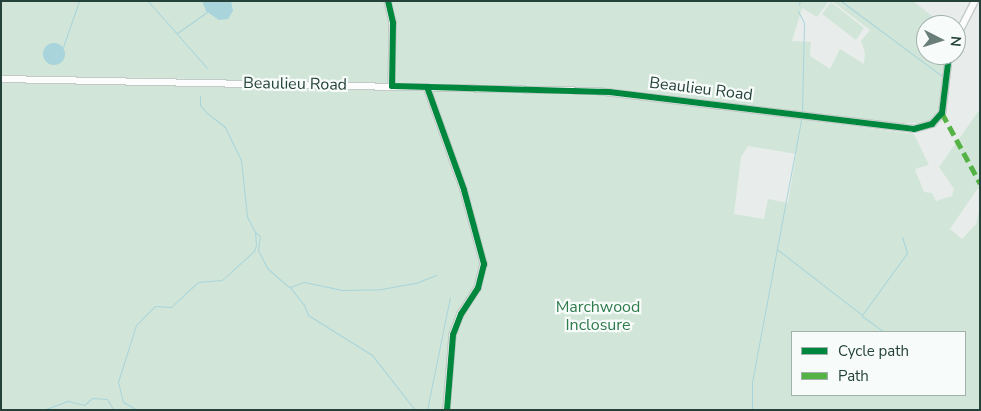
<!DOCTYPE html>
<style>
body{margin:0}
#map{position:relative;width:981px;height:411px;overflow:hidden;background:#e8edeb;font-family:"Nunito Sans",sans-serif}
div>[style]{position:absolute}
.green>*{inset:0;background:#d1e6d8}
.water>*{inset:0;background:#a9d4db}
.round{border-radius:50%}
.stream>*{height:1px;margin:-0.5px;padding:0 0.5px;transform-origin:0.5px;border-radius:0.5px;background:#a9d4db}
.roads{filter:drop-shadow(1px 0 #c3cbc8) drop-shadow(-1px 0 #c3cbc8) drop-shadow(0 1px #c3cbc8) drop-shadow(0 -1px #c3cbc8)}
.secondary>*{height:5.5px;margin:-2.75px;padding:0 2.75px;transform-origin:2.75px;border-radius:2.75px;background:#fcfcfc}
.quiet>*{height:5px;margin-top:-2.5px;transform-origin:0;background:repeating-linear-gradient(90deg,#55b346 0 10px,transparent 0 15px)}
.cycleway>*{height:6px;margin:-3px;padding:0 3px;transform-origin:3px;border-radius:3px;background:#00873e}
span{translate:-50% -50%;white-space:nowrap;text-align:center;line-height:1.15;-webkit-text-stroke:4.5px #f7fbf9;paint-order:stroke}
.street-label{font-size:16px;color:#24423a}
.park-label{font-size:16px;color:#2d7a4b}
.frame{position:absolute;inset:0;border:2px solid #24423a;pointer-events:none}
.legend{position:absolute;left:791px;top:331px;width:175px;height:65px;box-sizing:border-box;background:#f7fbf9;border:1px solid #a3b1ad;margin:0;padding:6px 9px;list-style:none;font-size:15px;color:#24423a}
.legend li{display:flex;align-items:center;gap:10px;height:25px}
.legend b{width:25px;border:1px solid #a3b1ad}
.north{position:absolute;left:916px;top:15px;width:50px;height:50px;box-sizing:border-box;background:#f7fbf9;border:1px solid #a3b1ad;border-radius:50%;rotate:95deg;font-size:14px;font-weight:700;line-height:20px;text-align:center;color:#24423a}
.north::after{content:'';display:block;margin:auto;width:18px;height:22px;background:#697e78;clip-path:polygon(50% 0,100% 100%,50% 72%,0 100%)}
</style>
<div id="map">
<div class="green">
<i style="clip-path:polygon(evenodd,1px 1px,829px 1px,817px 17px,802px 8px,792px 41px,811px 42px,810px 56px,830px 69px,840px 49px,864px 64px,865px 53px,861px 41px,870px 30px,832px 1px,913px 1px,943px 25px,926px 25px,926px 55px,945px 55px,941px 104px,933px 119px,922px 123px,892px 123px,833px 115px,830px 120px,747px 104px,744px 112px,914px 134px,929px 165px,915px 169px,924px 192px,932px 193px,936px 201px,952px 196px,954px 189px,939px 167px,980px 109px,980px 191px,978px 188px,950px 229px,962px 239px,976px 224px,980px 206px,980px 410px,1px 410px,1px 81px,267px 86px,259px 79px,228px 82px,175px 78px,1px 77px,1px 1px,748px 146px,796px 154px,788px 203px,768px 199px,764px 219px,734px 214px,741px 157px,748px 146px,1px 1px,792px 332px,965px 332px,965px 395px,792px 395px,792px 332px)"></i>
<i style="clip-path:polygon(831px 2px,864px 28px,856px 40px,822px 14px)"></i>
</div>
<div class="water">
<i style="clip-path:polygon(202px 1px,231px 1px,233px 11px,228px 19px,219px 20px,206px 11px)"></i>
<i class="round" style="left:43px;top:43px;width:22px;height:22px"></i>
</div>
<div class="stream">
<i style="left:148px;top:1px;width:89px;rotate:48.6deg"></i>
<i style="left:841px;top:1px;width:126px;rotate:36.6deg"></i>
<i style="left:799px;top:4px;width:3px;rotate:-72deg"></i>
<i style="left:798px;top:11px;width:13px;rotate:63deg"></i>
<i style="left:804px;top:23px;width:89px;rotate:91.3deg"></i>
<i style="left:177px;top:33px;width:37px;rotate:-35deg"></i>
<i style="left:63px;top:47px;width:49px;rotate:-70.8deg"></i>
<i style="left:255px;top:232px;width:6px;rotate:39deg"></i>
<i style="left:260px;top:236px;width:14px;rotate:98deg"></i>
<i style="left:258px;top:250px;width:20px;rotate:63deg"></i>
<i style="left:267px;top:268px;width:29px;rotate:41deg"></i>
<i style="left:778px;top:250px;width:106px;rotate:37.7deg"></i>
<i style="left:862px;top:315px;width:77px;rotate:-54deg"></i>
<i style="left:907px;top:253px;width:17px;rotate:-107deg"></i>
<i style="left:862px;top:316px;width:27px;rotate:36deg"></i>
<i style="left:43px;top:410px;width:27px;rotate:-20deg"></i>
<i style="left:68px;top:401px;width:16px;rotate:14deg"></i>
<i style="left:84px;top:405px;width:11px;rotate:-41deg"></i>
<i style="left:92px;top:398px;width:15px;rotate:4deg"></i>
<i style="left:107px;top:399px;width:12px;rotate:59deg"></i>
<i style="left:113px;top:409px;width:6px;rotate:9deg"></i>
<i style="left:137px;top:410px;width:16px;rotate:-150deg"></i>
<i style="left:123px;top:402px;width:21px;rotate:-104deg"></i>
<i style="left:118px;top:382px;width:60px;rotate:-72.5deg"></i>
<i style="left:136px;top:325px;width:27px;rotate:-45deg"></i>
<i style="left:155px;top:306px;width:16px;rotate:4deg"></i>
<i style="left:171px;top:307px;width:37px;rotate:-43deg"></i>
<i style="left:198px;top:282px;width:24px;rotate:-5deg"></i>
<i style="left:222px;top:280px;width:43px;rotate:-42.2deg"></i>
<i style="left:254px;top:251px;width:6px;rotate:-72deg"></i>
<i style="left:256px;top:245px;width:13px;rotate:-94deg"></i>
<i style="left:255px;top:232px;width:18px;rotate:-117deg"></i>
<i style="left:247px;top:216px;width:56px;rotate:-96.1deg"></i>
<i style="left:241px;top:160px;width:37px;rotate:-116deg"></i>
<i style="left:225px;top:127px;width:23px;rotate:-142deg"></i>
<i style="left:207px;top:113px;width:11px;rotate:-131deg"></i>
<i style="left:200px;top:105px;width:9px;rotate:-90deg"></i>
<i style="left:415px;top:410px;width:70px;rotate:-128deg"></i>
<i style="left:372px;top:355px;width:75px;rotate:-148deg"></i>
<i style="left:308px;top:315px;width:11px;rotate:-112deg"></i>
<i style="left:304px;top:305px;width:23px;rotate:-128deg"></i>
<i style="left:290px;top:287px;width:15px;rotate:-20deg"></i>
<i style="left:304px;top:282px;width:39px;rotate:12deg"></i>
<i style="left:342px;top:290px;width:39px;rotate:-1deg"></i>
<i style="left:381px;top:289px;width:36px;rotate:-10deg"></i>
<i style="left:416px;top:283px;width:22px;rotate:-22deg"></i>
<i style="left:427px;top:410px;width:115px;rotate:-78.5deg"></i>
<i style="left:752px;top:410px;width:28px;rotate:-90deg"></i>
<i style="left:752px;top:382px;width:267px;rotate:-79.4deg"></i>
</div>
<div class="roads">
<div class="secondary">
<i style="left:388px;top:1px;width:23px;rotate:77deg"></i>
<i style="left:393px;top:23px;width:63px;rotate:90.9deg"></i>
<i style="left:956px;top:38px;width:42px;rotate:-62.8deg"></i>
<i style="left:1px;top:79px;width:596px;rotate:1.15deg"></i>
<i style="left:597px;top:91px;width:319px;rotate:6.8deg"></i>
<i style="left:914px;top:129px;width:19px;rotate:-16deg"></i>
<i style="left:932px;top:124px;width:15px;rotate:-48deg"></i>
<i style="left:942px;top:113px;width:58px;rotate:-83.1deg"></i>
<i style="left:427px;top:87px;width:109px;rotate:70.2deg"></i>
<i style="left:464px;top:190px;width:77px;rotate:74.9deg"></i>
<i style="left:484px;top:264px;width:25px;rotate:104deg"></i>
<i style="left:478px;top:288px;width:31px;rotate:123deg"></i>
<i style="left:461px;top:314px;width:22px;rotate:111deg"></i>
<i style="left:453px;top:335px;width:75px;rotate:94.6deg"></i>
</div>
</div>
<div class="quiet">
<i style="left:942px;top:113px;width:80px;rotate:61.5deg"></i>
</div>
<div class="cycleway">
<i style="left:388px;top:1px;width:23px;rotate:77deg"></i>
<i style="left:393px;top:23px;width:63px;rotate:90.9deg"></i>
<i style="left:392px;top:86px;width:217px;rotate:1.6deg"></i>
<i style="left:609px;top:92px;width:307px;rotate:6.9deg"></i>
<i style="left:914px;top:129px;width:19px;rotate:-16deg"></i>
<i style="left:932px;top:124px;width:15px;rotate:-48deg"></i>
<i style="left:942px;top:113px;width:58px;rotate:-83.1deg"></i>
<i style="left:427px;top:87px;width:109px;rotate:70.2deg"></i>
<i style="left:464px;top:190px;width:77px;rotate:74.9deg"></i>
<i style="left:484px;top:264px;width:25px;rotate:104deg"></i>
<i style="left:478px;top:288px;width:31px;rotate:123deg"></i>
<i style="left:461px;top:314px;width:22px;rotate:111deg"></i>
<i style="left:453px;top:335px;width:75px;rotate:94.6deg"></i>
</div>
<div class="street-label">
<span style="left:295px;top:84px;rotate:1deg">Beaulieu Road</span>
<span style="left:701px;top:89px;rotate:7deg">Beaulieu Road</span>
</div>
<div class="park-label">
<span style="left:598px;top:316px">Marchwood<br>Inclosure</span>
</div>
<div class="frame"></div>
<ul class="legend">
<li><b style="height:6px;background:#00873e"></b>Cycle path</li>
<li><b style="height:6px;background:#55b346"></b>Path</li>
</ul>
<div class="north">N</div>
</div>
